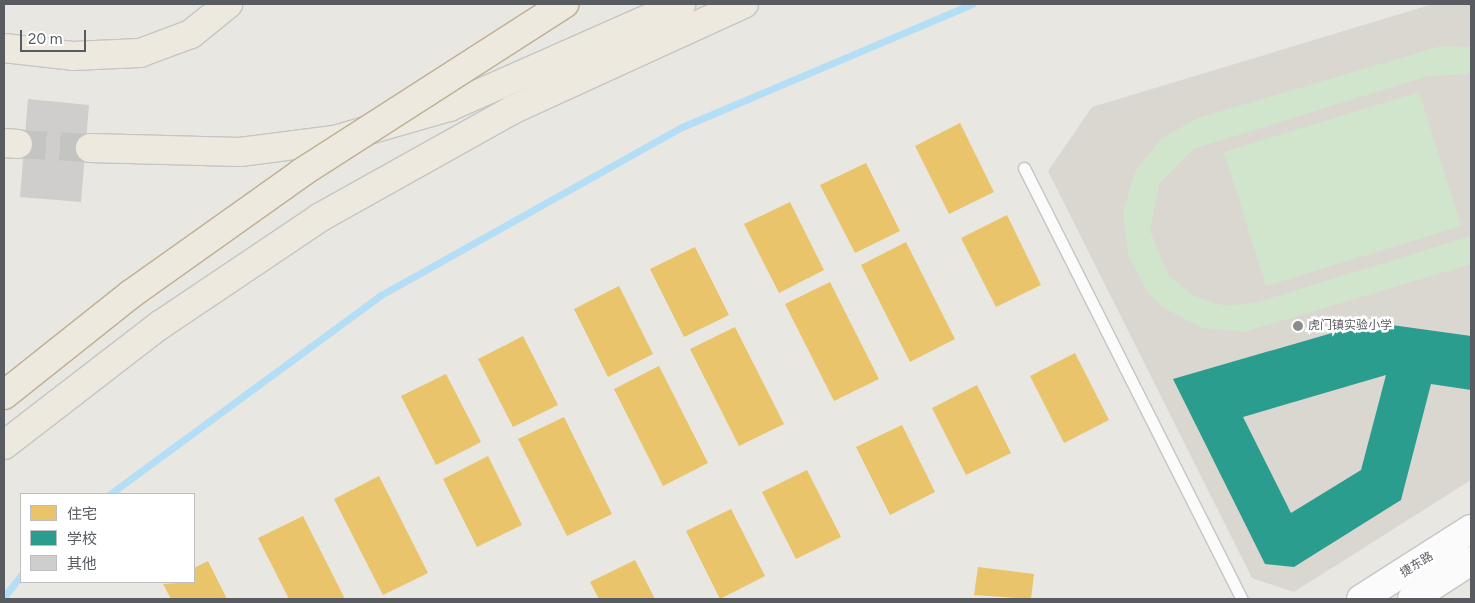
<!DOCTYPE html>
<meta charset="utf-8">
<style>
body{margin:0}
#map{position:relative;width:1475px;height:603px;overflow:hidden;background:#e8e7e2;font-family:Figtree,"Noto Sans SC",sans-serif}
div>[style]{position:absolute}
.education>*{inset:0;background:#dad7d1}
.green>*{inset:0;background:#d0e5cc}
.homes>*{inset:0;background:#e9c46a}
.schools>*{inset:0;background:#2a9d8f}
.stream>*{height:7px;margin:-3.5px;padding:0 3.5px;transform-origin:3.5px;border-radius:3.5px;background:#b3def6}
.building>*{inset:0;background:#d0cecc}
.highway-tunnel>*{height:28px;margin-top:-14px;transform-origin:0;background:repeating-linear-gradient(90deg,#c4c4c2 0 28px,transparent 0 42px)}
.roads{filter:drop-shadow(1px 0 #c5c5c4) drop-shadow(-1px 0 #c5c5c4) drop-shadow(0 1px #c5c5c4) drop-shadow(0 -1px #c5c5c4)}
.lane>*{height:11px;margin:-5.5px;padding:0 5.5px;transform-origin:5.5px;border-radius:5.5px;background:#fcfbfb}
.secondary>*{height:28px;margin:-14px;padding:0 14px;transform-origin:14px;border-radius:14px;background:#fcfbfb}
.highway>*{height:28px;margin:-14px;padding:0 14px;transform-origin:14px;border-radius:14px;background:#ede9df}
.bridges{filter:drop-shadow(1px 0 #bfae90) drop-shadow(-1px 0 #bfae90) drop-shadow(0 1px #bfae90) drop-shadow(0 -1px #bfae90)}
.highway-bridge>*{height:28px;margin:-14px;padding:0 14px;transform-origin:14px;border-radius:14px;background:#ede9df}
.dots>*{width:14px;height:14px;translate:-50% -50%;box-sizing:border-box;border:2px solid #fff;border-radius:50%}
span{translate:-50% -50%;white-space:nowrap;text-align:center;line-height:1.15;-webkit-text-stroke:5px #fff;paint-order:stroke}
.poi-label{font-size:12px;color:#585c60}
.left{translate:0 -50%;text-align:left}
.street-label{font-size:12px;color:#585c60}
.frame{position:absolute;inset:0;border:5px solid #585c60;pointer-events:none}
.legend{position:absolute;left:20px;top:493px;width:175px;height:90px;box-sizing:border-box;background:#fff;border:1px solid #bcbebf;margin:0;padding:6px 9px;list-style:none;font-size:15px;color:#585c60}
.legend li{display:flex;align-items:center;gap:10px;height:25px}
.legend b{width:25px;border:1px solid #bcbebf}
.scale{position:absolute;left:20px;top:30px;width:66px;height:22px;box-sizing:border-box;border:2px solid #585c60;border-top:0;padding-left:6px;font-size:15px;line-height:18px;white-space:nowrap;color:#585c60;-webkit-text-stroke:4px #fff;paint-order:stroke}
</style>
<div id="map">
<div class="education">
<i style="clip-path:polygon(1433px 4px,1471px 4px,1471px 480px,1294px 592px,1252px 578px,1048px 171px,1092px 107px)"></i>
</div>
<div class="green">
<i style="clip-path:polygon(1441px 46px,1471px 47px,1471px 74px,1428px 76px,1193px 149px,1159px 184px,1150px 231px,1169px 276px,1194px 296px,1225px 306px,1258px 302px,1471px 236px,1471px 264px,1244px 332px,1202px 328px,1164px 308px,1148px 293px,1128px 255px,1123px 213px,1135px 171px,1162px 138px,1198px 118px)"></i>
<i style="clip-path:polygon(1419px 92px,1461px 226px,1266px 286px,1224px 152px)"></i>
</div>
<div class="homes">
<i style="clip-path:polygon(960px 123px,994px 192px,949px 214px,915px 146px)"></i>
<i style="clip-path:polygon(866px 163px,900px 231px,855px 253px,820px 185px)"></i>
<i style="clip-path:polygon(790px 202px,824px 270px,779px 293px,744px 224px)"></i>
<i style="clip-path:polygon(1007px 215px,1041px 285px,996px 307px,961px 238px)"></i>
<i style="clip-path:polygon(906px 242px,955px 339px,910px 362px,861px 265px)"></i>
<i style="clip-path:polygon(695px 247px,729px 315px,684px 337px,650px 269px)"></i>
<i style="clip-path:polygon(830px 282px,879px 379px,834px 401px,785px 304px)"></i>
<i style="clip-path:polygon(619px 286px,653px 354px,608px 377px,574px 309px)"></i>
<i style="clip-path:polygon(735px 327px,784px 424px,739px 446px,690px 349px)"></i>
<i style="clip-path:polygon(523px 336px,558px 405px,513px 427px,478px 359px)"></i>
<i style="clip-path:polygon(1075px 353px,1109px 420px,1064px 443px,1030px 376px)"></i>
<i style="clip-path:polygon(659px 366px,708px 463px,663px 486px,614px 389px)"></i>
<i style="clip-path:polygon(446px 374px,481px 442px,436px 465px,401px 396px)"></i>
<i style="clip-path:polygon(977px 385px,1011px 453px,966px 475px,932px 408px)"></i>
<i style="clip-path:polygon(564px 417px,612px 514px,567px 536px,518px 439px)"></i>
<i style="clip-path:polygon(902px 425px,935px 492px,890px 515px,856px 447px)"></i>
<i style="clip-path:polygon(488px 456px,522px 525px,477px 547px,443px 479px)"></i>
<i style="clip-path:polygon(807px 470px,841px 537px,796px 559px,762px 492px)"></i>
<i style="clip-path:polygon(379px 476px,428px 573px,383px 595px,334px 499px)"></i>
<i style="clip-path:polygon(731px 509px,765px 576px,720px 599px,686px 531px)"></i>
<i style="clip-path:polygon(303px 516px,345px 599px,289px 599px,258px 538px)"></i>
<i style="clip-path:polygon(635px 560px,655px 599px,599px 599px,590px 582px)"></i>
<i style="clip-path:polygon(208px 561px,227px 599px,171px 599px,163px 584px,194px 582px,194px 568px)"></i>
<i style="clip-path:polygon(978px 567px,1034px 574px,1031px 599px,974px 595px)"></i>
</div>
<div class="schools">
<i style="clip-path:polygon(evenodd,1370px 322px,1471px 336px,1471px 390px,1431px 384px,1401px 500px,1294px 567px,1265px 564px,1173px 379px,1370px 322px,1386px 375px,1361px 470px,1291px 513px,1243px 417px,1386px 375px)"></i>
</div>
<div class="stream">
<i style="left:110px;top:494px;width:336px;rotate:-36.3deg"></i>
<i style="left:381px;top:295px;width:345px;rotate:-29.2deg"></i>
<i style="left:682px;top:127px;width:315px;rotate:-23deg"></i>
<i style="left:4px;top:597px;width:28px;rotate:-52deg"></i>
</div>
<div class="building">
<i style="clip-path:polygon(28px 99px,89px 105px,81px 202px,20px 197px)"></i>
</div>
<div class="highway-tunnel">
<i style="left:18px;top:144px;width:72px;rotate:3.2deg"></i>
</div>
<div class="roads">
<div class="lane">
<i style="left:1024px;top:168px;width:483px;rotate:63.2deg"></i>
</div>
<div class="secondary">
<i style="left:1361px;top:599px;width:130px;rotate:-32.5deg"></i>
<i style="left:1412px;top:599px;width:70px;rotate:-32.8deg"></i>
</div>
<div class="highway">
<i style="left:4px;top:48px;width:69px;rotate:6.6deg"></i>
<i style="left:73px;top:56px;width:67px;rotate:-2.6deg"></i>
<i style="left:140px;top:53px;width:54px;rotate:-20.4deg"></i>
<i style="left:191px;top:34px;width:48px;rotate:-39deg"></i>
<i style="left:4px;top:143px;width:14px;rotate:4deg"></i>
<i style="left:90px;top:148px;width:150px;rotate:1.5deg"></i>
<i style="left:240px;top:152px;width:95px;rotate:-7.3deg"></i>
<i style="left:334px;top:140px;width:120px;rotate:-16deg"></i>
<i style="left:449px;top:107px;width:254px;rotate:-23.9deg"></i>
<i style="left:4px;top:445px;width:197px;rotate:-37.6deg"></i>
<i style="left:160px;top:325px;width:192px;rotate:-33.9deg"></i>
<i style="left:319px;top:218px;width:221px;rotate:-29.2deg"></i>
<i style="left:512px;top:110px;width:255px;rotate:-24.6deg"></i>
</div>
</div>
<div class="bridges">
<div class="highway-bridge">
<i style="left:4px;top:395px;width:162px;rotate:-38.5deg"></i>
<i style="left:131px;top:294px;width:209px;rotate:-35.4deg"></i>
<i style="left:301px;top:173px;width:313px;rotate:-32.7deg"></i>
</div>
</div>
<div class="dots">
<i style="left:1298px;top:326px;background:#8a8d8e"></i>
</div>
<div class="poi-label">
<span class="left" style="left:1308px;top:326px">虎门镇实验小学</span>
</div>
<div class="street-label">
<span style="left:1417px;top:565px;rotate:-32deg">捷东路</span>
</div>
<div class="frame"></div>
<ul class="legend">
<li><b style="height:14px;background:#e9c46a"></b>住宅</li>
<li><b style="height:14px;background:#2a9d8f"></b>学校</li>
<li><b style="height:14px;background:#d0cecc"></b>其他</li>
</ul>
<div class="scale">20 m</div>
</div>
